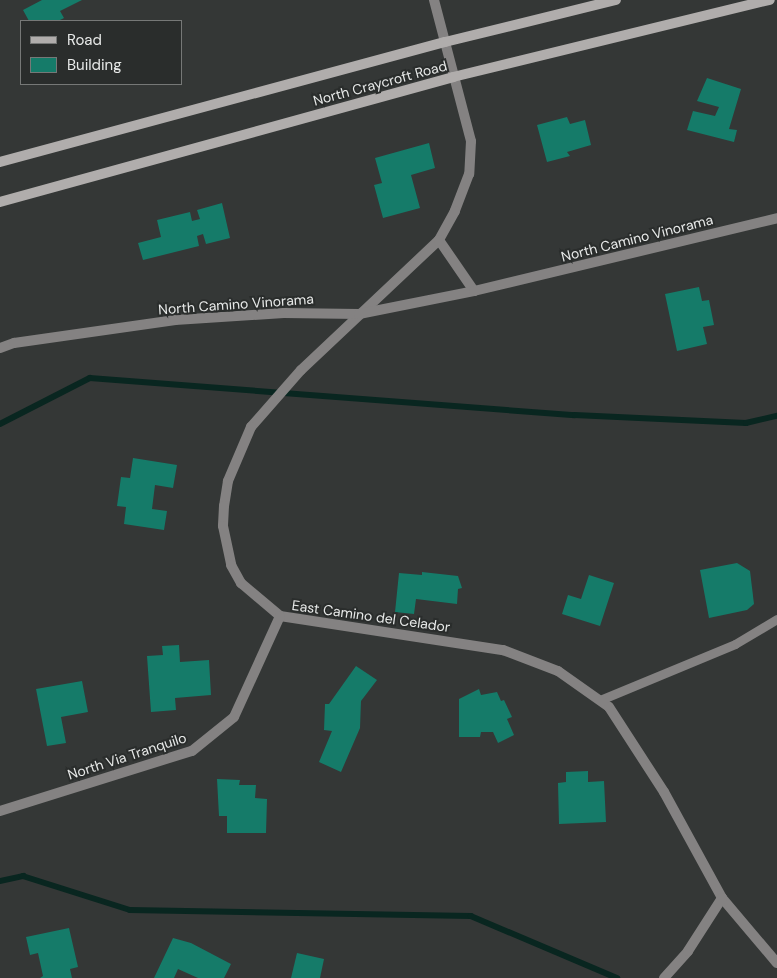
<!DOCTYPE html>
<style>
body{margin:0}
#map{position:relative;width:777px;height:978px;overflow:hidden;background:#343736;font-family:"DM Sans",sans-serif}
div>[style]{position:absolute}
.stream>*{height:5.5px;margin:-2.75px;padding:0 2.75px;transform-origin:2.75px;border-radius:2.75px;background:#092620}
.building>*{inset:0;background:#157b69}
.lane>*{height:9px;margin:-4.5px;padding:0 4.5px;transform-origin:4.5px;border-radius:4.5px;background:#848282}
.street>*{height:10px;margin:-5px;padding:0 5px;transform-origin:5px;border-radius:5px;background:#848282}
.secondary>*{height:10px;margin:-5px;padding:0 5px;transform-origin:5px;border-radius:5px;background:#b0adac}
span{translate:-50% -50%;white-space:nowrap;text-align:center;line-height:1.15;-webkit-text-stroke:4px #2a2d2c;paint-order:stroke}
.street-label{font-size:14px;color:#e7e9e8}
.legend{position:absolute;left:20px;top:20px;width:162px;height:65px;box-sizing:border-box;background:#2a2d2c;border:1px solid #767877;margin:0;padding:6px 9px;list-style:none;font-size:15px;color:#e7e9e8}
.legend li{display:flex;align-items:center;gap:10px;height:25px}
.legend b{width:25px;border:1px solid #767877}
</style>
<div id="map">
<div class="stream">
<i style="left:0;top:424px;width:101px;rotate:-27.1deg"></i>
<i style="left:90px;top:378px;width:486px;rotate:4.4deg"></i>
<i style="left:575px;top:415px;width:171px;rotate:2.7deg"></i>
<i style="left:746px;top:423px;width:32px;rotate:-13deg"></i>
<i style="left:0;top:881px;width:24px;rotate:-12deg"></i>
<i style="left:23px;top:876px;width:112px;rotate:17.6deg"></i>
<i style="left:130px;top:910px;width:341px;rotate:1deg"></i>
<i style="left:471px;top:916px;width:159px;rotate:23deg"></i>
</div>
<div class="building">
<i style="clip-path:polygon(42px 0,82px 0,60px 11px,64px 18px,58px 21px,29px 21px,23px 10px)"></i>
<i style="clip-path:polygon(707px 78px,741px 89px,729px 129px,737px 130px,734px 142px,687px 130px,693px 111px,715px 116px,719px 107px,697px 101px)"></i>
<i style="clip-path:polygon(567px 117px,570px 124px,585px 120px,591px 145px,567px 152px,570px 156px,547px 162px,537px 125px)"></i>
<i style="clip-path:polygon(429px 143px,435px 168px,411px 175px,420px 208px,383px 218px,374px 185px,382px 183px,375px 158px)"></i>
<i style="clip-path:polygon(222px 203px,230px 238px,206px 244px,203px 234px,197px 236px,199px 246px,143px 260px,138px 243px,161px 237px,157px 220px,190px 212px,192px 221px,200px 219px,197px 210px)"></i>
<i style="clip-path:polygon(699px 287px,702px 301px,709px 300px,714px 325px,703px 327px,707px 344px,677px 351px,665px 294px)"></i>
<i style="clip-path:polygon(133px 458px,177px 465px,173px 488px,155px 485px,152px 509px,167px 511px,164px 530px,124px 524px,126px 507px,117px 506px,121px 477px,130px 478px)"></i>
<i style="clip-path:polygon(737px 563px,750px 571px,754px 604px,747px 610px,709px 618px,700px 570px)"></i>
<i style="clip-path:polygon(422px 572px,458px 576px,462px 588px,458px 589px,457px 604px,416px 599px,414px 614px,395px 612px,399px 573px,422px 575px)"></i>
<i style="clip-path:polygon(589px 575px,614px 583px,600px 626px,562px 614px,568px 595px,581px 599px)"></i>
<i style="clip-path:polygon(179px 645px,180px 662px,209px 660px,211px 695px,175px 698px,176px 710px,151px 712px,147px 656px,163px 655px,162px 646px)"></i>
<i style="clip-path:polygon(356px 666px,377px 680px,361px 701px,360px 728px,341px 772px,319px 762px,332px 731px,324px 730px,325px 704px,329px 704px)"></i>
<i style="clip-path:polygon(82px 681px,88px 712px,61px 717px,66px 743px,47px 746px,36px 689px)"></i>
<i style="clip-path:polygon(479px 689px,481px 695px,497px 692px,501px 701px,504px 700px,512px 717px,507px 719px,514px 735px,498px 743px,493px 732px,481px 732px,480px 737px,459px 737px,459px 699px)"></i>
<i style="clip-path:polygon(588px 771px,588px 782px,604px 781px,606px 822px,559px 824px,558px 783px,566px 782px,566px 772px)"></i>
<i style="clip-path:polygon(217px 779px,240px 780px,239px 785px,256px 785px,255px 798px,267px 799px,266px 833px,227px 833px,227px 816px,219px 816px)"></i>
<i style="clip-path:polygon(69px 928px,78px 967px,70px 969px,72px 978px,40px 978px,43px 976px,38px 953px,30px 955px,26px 937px)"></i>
<i style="clip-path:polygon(173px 938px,191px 943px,231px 964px,224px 978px,198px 978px,178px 969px,174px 978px,154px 978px)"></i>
<i style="clip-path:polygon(297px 953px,324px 959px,320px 978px,291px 978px)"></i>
</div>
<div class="lane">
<i style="left:600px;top:700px;width:146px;rotate:-22.5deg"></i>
<i style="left:735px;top:644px;width:49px;rotate:-30.8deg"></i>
</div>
<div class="street">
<i style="left:434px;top:0;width:146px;rotate:75.3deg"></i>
<i style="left:471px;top:141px;width:33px;rotate:93deg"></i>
<i style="left:469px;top:174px;width:40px;rotate:111deg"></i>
<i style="left:455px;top:211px;width:33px;rotate:119deg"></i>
<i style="left:439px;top:240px;width:190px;rotate:136.7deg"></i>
<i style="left:301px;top:370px;width:76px;rotate:131.3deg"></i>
<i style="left:251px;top:427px;width:59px;rotate:113.1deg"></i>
<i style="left:228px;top:481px;width:25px;rotate:99deg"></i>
<i style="left:224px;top:506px;width:20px;rotate:93deg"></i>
<i style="left:223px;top:526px;width:40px;rotate:78deg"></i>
<i style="left:231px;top:565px;width:21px;rotate:61deg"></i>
<i style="left:241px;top:583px;width:51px;rotate:40.2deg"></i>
<i style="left:280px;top:616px;width:226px;rotate:8.7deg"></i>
<i style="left:503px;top:650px;width:59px;rotate:20.9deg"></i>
<i style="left:558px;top:671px;width:62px;rotate:35.2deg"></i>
<i style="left:609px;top:707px;width:101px;rotate:57.1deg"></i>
<i style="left:664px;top:792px;width:121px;rotate:61.3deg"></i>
<i style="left:722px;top:898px;width:85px;rotate:49.8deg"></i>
<i style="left:439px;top:240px;width:62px;rotate:55.5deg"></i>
<i style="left:0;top:348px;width:15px;rotate:-20deg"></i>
<i style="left:14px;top:343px;width:163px;rotate:-8.1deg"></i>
<i style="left:175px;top:320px;width:109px;rotate:-3.7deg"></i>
<i style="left:284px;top:313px;width:75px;rotate:0.8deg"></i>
<i style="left:359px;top:314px;width:117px;rotate:-11.3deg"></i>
<i style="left:474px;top:291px;width:312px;rotate:-13.5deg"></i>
<i style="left:0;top:811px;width:201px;rotate:-17.4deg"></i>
<i style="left:192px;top:751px;width:54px;rotate:-39deg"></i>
<i style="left:234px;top:717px;width:111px;rotate:-65.5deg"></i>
<i style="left:664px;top:978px;width:36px;rotate:-48deg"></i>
<i style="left:688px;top:951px;width:63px;rotate:-57.3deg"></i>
</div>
<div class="secondary">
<i style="left:0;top:162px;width:461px;rotate:-15.1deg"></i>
<i style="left:445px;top:42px;width:176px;rotate:-13.8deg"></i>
<i style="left:0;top:202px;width:470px;rotate:-15.4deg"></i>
<i style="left:453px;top:77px;width:326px;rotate:-13.7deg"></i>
</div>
<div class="street-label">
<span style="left:380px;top:83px;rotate:-15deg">North Craycroft Road</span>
<span style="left:637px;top:238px;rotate:-14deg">North Camino Vinorama</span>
<span style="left:236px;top:304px;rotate:-4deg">North Camino Vinorama</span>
<span style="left:371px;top:616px;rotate:8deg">East Camino del Celador</span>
<span style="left:127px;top:756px;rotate:-18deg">North Via Tranquilo</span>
</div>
<ul class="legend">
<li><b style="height:6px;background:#b0adac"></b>Road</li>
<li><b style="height:14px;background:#157b69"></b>Building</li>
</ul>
</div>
